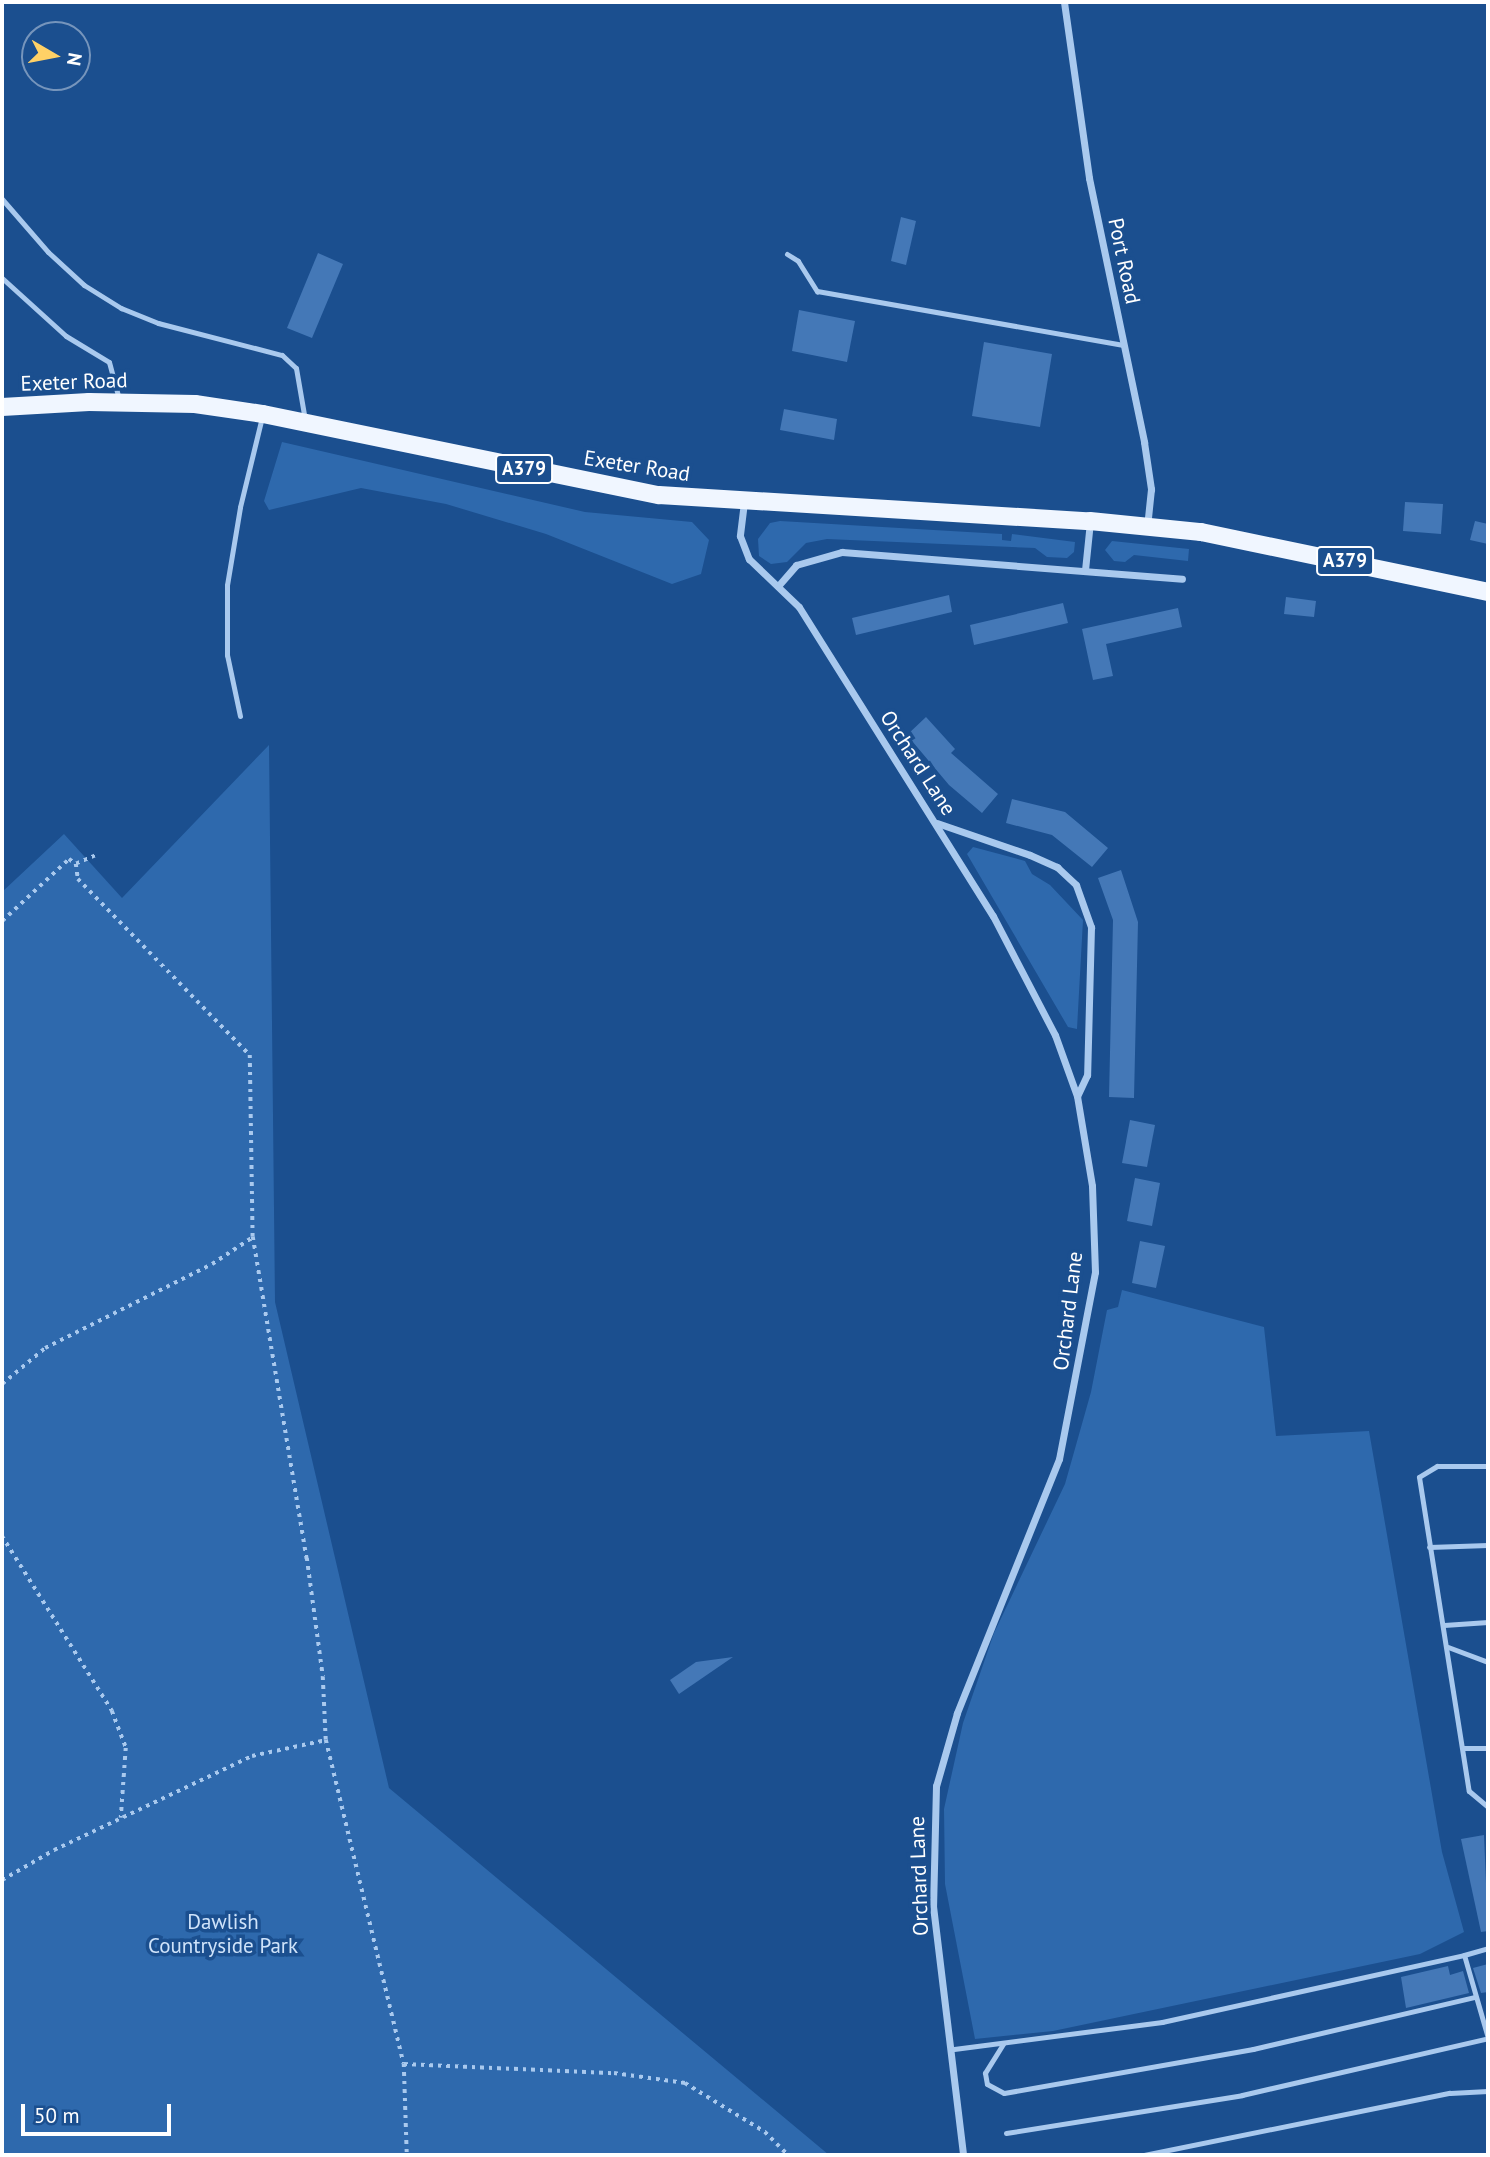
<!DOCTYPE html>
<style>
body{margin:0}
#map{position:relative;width:1490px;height:2157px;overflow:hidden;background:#1b4f8f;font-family:"PT Sans",sans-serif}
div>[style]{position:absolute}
.green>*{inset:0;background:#2e69ad}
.building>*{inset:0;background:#4478b7}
.path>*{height:3.5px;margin-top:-1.75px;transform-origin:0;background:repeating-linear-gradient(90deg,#a9c9ee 0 3.5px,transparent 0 8.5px)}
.lane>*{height:5px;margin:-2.5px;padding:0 2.5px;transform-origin:2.5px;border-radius:2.5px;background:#a9c9ee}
.street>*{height:7px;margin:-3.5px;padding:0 3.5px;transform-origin:3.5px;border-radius:3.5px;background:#a9c9ee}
.primary>*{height:18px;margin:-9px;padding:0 9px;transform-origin:9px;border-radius:9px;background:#f0f6ff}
span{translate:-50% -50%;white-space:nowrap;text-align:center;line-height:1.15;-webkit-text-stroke:7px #1b4f8f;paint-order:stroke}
.shield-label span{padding:2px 5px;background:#1b4f8f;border:2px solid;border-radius:5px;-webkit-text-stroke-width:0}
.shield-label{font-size:19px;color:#fff;font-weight:700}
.street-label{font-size:21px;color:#fff}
.park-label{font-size:21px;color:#cfe3fa}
.frame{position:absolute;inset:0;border:4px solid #fff;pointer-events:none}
.north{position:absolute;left:21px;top:21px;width:70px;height:70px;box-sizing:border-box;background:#1b4f8f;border:2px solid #7695bc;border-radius:50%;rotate:100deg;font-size:19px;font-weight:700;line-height:28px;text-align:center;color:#fff}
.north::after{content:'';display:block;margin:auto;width:24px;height:32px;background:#ffd166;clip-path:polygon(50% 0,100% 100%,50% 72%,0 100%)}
.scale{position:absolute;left:21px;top:2104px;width:150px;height:32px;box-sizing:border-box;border:4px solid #fff;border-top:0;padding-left:9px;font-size:21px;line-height:24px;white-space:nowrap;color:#fff;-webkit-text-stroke:5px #1b4f8f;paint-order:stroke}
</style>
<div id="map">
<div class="green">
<i style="clip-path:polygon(282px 442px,585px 512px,692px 522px,709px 540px,701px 574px,672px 584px,546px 534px,446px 504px,361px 488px,269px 510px,264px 501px)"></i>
<i style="clip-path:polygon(780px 521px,1002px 534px,1002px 540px,1011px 541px,1012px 534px,1075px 542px,1074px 552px,1067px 558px,1047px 557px,1035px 548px,827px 539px,806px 543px,787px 562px,771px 564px,759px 556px,758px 539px,770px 523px)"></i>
<i style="clip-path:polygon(1112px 541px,1189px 549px,1188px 561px,1134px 555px,1125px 562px,1114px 561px,1105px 550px)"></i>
<i style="clip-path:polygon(269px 745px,275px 1302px,389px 1788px,829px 2155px,2px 2155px,2px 892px,64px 834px,122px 898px)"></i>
<i style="clip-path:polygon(973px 847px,1025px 861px,1032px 874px,1050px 885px,1083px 920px,1077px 1029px,1068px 1027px,967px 854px)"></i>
<i style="clip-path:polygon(1122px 1290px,1264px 1327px,1276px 1436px,1369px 1431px,1442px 1852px,1464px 1932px,1420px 1954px,1053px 2031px,975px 2039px,945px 1884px,944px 1809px,963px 1723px,994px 1633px,1065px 1484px,1091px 1392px,1107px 1310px,1118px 1307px)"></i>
</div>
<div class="building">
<i style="clip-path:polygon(901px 217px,916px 221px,906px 265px,891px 261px)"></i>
<i style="clip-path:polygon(318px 253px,343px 264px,312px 338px,287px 328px)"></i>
<i style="clip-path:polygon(799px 310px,855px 321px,847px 362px,792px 351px)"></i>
<i style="clip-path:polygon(984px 342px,1052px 354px,1040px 427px,972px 416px)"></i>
<i style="clip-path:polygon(784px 409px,837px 419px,834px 440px,780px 430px)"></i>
<i style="clip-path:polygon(1405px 502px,1443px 504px,1441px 534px,1403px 531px)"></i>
<i style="clip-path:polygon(1475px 521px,1488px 524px,1488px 544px,1470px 540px)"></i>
<i style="clip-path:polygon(949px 595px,952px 612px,856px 635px,852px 618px)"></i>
<i style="clip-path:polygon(1286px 597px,1316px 601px,1314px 617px,1284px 614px)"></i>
<i style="clip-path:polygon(1063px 603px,1068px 623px,974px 645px,970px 625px)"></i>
<i style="clip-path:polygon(1178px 608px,1182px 627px,1106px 644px,1113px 676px,1093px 680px,1082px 629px)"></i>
<i style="clip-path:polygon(926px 717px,955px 749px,951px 753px,998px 794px,982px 813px,949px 785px,907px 735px)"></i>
<i style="clip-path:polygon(1012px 799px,1065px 812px,1108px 848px,1092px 867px,1052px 835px,1006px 823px)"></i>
<i style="clip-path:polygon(1121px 870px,1138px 922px,1134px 1098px,1109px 1097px,1113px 920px,1098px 878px)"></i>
<i style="clip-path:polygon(1130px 1120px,1155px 1125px,1147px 1167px,1122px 1163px)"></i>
<i style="clip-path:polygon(1135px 1178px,1160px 1183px,1152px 1226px,1127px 1221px)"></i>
<i style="clip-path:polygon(1140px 1241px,1165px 1246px,1156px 1288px,1132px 1283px)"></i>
<i style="clip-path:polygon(733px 1657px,679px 1694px,670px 1680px,696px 1662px)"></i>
<i style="clip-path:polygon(1484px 1835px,1488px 1931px,1481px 1932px,1461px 1839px)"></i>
<i style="clip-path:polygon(1488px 1964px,1488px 1992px,1481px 1993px,1473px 1968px)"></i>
<i style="clip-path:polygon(1448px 1966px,1450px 1975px,1463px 1971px,1469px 1993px,1406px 2008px,1401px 1977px)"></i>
</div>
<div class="path">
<i style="left:95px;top:856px;width:21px;rotate:157deg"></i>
<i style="left:76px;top:864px;width:15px;rotate:82deg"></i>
<i style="left:78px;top:879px;width:246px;rotate:45.7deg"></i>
<i style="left:250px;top:1055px;width:182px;rotate:89.1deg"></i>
<i style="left:253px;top:1237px;width:326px;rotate:80.5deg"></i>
<i style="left:307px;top:1558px;width:120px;rotate:82.3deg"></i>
<i style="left:323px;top:1677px;width:63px;rotate:87.3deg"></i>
<i style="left:326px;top:1740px;width:333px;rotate:76.5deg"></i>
<i style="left:404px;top:2064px;width:210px;rotate:2.5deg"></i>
<i style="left:614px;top:2073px;width:72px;rotate:8deg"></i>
<i style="left:685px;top:2083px;width:94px;rotate:31.5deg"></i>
<i style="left:765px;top:2132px;width:33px;rotate:45deg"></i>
<i style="left:2px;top:921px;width:91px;rotate:-42.8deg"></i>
<i style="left:69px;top:859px;width:9px;rotate:36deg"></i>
<i style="left:2px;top:1384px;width:56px;rotate:-39.9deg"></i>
<i style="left:45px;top:1348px;width:187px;rotate:-26.7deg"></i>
<i style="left:212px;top:1264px;width:49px;rotate:-33.4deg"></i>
<i style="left:2px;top:1536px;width:207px;rotate:57.8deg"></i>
<i style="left:112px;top:1711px;width:40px;rotate:69deg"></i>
<i style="left:126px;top:1748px;width:70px;rotate:94.1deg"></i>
<i style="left:2px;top:1880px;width:60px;rotate:-30deg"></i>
<i style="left:54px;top:1850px;width:219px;rotate:-25.4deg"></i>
<i style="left:252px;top:1756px;width:76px;rotate:-12.2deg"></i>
<i style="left:404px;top:2064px;width:91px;rotate:88.1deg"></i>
</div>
<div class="lane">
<i style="left:2px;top:199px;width:70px;rotate:49deg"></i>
<i style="left:48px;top:252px;width:49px;rotate:42.5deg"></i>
<i style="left:84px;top:285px;width:44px;rotate:31.9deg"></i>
<i style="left:121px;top:308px;width:40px;rotate:22deg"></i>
<i style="left:158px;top:323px;width:128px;rotate:14.5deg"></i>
<i style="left:282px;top:355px;width:19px;rotate:43deg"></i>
<i style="left:296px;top:368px;width:53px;rotate:80.2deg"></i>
<i style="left:787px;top:254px;width:13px;rotate:32deg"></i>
<i style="left:798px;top:261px;width:36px;rotate:58deg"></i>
<i style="left:817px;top:291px;width:311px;rotate:10deg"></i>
<i style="left:2px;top:278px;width:86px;rotate:42.2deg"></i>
<i style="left:66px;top:336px;width:50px;rotate:31.2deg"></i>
<i style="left:109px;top:362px;width:38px;rotate:75deg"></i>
<i style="left:240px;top:716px;width:62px;rotate:-102deg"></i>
<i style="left:227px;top:655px;width:70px;rotate:-90deg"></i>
<i style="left:227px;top:585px;width:79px;rotate:-80.5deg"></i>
<i style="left:240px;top:507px;width:93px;rotate:-76.3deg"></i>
<i style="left:1488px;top:1466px;width:51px;rotate:180deg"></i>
<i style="left:1437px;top:1466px;width:21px;rotate:149deg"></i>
<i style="left:1419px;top:1477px;width:318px;rotate:81deg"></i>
<i style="left:1469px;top:1791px;width:25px;rotate:40deg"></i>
<i style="left:1429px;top:1547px;width:59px;rotate:-1.9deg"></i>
<i style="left:1444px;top:1625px;width:44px;rotate:-3.9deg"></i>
<i style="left:1448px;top:1647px;width:43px;rotate:20.6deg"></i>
<i style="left:1463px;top:1748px;width:25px"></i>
<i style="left:1488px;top:2038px;width:86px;rotate:-106.1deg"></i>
<i style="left:1464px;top:1955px;width:25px;rotate:-16deg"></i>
<i style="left:1003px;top:2044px;width:34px;rotate:122deg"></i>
<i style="left:985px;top:2073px;width:11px;rotate:80deg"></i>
<i style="left:987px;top:2084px;width:19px;rotate:28deg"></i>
<i style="left:1004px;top:2093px;width:253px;rotate:-10deg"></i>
<i style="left:1253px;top:2049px;width:227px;rotate:-13.2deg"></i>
<i style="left:954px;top:2049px;width:210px;rotate:-7.4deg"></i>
<i style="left:1162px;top:2022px;width:309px;rotate:-12.5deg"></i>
<i style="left:1006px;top:2133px;width:239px;rotate:-9.1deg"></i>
<i style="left:1242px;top:2095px;width:253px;rotate:-13deg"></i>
<i style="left:1144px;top:2155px;width:312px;rotate:-11.5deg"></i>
<i style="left:1450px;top:2093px;width:38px;rotate:-3deg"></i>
</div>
<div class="street">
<i style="left:1064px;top:2px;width:178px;rotate:81.9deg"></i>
<i style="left:1089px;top:178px;width:270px;rotate:78.2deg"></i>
<i style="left:1144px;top:442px;width:48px;rotate:81.5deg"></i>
<i style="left:1151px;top:489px;width:36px;rotate:96deg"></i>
<i style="left:744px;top:502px;width:34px;rotate:97deg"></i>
<i style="left:740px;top:536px;width:25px;rotate:69deg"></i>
<i style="left:749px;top:559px;width:69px;rotate:43.8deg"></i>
<i style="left:799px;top:607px;width:365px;rotate:57.9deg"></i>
<i style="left:993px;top:916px;width:134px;rotate:62.5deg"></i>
<i style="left:1055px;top:1035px;width:65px;rotate:70.2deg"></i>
<i style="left:1077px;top:1096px;width:91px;rotate:80.5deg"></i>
<i style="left:1092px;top:1186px;width:86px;rotate:88deg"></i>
<i style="left:1095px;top:1272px;width:190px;rotate:100.9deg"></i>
<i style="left:1059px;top:1459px;width:274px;rotate:111.9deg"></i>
<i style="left:957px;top:1713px;width:76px;rotate:106deg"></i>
<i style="left:936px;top:1786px;width:120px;rotate:91.4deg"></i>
<i style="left:933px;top:1906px;width:251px;rotate:83.1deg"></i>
<i style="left:1085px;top:570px;width:48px;rotate:-84.1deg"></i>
<i style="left:778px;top:586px;width:28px;rotate:-49deg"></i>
<i style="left:796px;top:565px;width:48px;rotate:-15.8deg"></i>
<i style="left:842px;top:552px;width:341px;rotate:4.5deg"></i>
<i style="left:937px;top:823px;width:98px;rotate:19deg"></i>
<i style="left:1030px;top:855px;width:30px;rotate:24deg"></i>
<i style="left:1057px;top:867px;width:26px;rotate:43deg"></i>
<i style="left:1076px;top:885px;width:45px;rotate:70.3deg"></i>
<i style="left:1091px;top:927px;width:148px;rotate:91.5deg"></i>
<i style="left:1087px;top:1075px;width:23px;rotate:115deg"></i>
</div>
<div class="primary">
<i style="left:2px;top:407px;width:87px;rotate:-3.3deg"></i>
<i style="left:89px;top:402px;width:106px;rotate:1.1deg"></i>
<i style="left:195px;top:404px;width:69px;rotate:8.4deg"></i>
<i style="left:263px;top:414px;width:404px;rotate:11.6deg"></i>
<i style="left:659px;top:495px;width:432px;rotate:3.5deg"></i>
<i style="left:1090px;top:521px;width:112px;rotate:5.7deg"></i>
<i style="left:1201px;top:532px;width:293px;rotate:11.8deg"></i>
</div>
<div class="shield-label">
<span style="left:524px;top:469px">A379</span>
<span style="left:1345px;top:561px">A379</span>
</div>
<div class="street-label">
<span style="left:1124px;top:261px;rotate:78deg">Port Road</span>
<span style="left:74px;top:382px;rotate:-2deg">Exeter Road</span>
<span style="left:637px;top:466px;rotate:9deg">Exeter Road</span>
<span style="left:918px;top:763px;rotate:57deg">Orchard Lane</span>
<span style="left:1068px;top:1311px;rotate:-83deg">Orchard Lane</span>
<span style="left:919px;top:1876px;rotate:-92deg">Orchard Lane</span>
</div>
<div class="park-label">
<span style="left:223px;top:1934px">Dawlish<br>Countryside Park</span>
</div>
<div class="frame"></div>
<div class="north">N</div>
<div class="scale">50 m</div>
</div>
